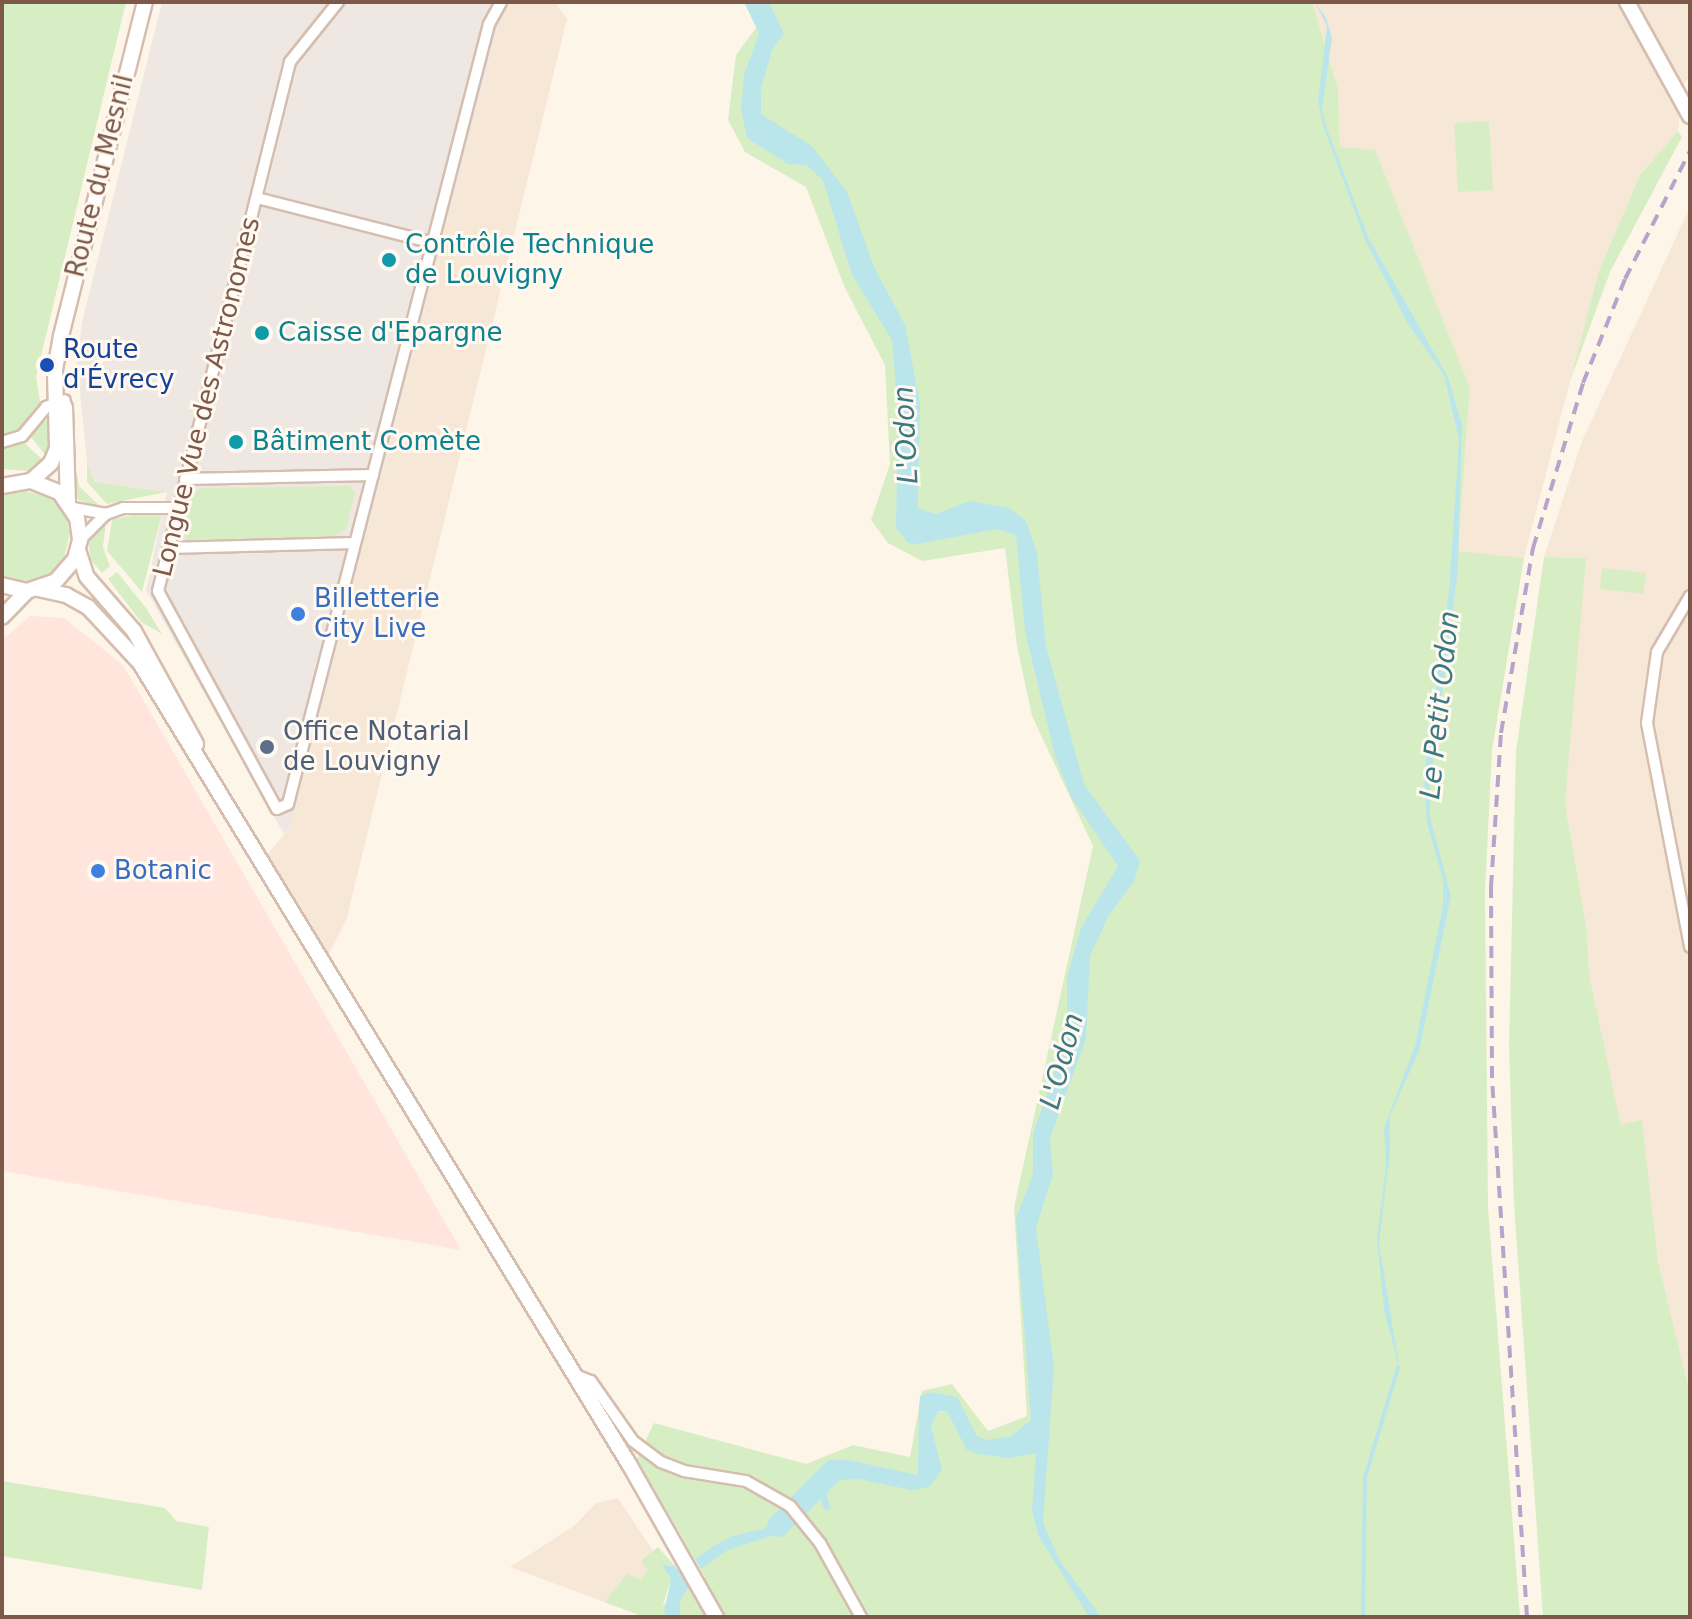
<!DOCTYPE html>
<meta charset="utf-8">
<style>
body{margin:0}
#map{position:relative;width:1692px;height:1619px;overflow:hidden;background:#fef5e9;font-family:"DejaVu Sans",sans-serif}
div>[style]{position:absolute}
.residential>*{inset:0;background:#f7e7d6}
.commercial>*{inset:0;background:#ffe5dc}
.industrial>*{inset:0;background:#efe8e2}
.green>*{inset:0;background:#d7eec4}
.water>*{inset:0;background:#bae6eb}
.stream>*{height:4px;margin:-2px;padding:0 2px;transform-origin:2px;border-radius:2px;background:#bae6eb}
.river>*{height:22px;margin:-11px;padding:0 11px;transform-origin:11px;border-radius:11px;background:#bae6eb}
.roads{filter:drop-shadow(2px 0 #d5beaf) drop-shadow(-2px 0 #d5beaf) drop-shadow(0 2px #d5beaf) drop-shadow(0 -2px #d5beaf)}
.street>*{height:10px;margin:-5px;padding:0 5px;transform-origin:5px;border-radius:5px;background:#fff}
.secondary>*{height:14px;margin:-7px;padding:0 7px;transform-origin:7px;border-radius:7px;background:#fff}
.rail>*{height:4px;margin-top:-2px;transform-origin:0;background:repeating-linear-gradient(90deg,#b7a4cb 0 12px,transparent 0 20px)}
.dots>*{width:22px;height:22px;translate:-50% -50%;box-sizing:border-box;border:4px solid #fff9f1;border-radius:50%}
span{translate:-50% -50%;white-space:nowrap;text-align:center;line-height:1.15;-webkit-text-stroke:6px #fff9f1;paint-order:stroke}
.street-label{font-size:26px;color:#7c5948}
.culture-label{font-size:26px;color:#0d838f}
.left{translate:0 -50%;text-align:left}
.transit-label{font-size:26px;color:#164399}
.shop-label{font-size:26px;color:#366cbe}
.service-label{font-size:26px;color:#4e5e75}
.water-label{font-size:28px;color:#3a7983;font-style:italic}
.frame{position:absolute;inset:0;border:4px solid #7c5948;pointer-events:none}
</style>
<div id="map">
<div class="residential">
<i style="clip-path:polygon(512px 2px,555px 2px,567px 19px,346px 921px,326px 959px,267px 855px,291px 826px,501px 15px)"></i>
<i style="clip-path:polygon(1312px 2px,1690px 2px,1690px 76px,1684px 84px,1678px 131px,1640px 175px,1599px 270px,1524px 558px,1458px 552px,1470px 388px,1340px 147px,1338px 89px)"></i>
<i style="clip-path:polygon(1690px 207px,1690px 1394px,1658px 1261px,1642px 1121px,1621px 1126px,1589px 974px,1587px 930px,1565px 802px,1585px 558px,1544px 557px,1582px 441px)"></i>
<i style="clip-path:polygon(618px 1498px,653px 1551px,641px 1559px,647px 1571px,641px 1579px,627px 1574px,604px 1602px,510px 1567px,574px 1526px,596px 1503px)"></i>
</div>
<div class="commercial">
<i style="clip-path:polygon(30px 616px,64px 618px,123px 665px,461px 1250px,2px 1171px,2px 635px,6px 637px)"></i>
</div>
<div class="industrial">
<i style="clip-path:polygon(162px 2px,512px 2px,501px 15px,291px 826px,284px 834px,146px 590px,167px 492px,94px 482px,87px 462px,77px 362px,82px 322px)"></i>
</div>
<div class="green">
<i style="clip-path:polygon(2px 2px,126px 2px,36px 377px,41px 407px,28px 424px,2px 438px)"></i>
<i style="clip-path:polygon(752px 2px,1312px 2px,1338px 89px,1340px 147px,1375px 150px,1470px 388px,1458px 551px,1524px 558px,1492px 750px,1485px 892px,1488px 1207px,1520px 1617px,644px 1617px,604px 1602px,627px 1574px,641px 1579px,647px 1571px,641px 1560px,658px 1547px,675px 1566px,663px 1565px,671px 1579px,663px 1605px,705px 1577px,637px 1459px,654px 1423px,806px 1464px,853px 1445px,910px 1457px,922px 1391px,952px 1384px,988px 1431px,1027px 1416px,1014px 1208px,1093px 846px,1032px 716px,1017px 646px,1005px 548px,922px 561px,888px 543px,871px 520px,890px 464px,885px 365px,845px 288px,806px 187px,745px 152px,728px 120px,736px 55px,761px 21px)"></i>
<i style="clip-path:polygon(1489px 121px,1493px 190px,1458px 192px,1454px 123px)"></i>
<i style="clip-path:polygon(1678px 131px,1682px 137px,1610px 272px,1570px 381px,1599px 270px,1640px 175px)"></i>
<i style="clip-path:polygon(51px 416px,54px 439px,47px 457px,29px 435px)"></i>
<i style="clip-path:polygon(21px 440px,44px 461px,28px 471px,2px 469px,2px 446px)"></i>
<i style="clip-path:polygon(87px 462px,94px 482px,167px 492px,107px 504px,87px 482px)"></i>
<i style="clip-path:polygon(77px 473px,79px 486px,102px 508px,78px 500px,72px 474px)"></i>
<i style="clip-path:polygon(350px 486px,355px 493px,346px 529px,333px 537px,187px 540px,182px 531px,191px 495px,202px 488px)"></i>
<i style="clip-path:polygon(22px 490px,51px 498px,65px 513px,70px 533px,63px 562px,49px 576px,31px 582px,2px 577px,2px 495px)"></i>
<i style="clip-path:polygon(135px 514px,162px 514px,142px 592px,107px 551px,112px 520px)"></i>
<i style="clip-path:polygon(106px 522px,103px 547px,110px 566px,102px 573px,91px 560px,88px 541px)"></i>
<i style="clip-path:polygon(1544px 557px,1586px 558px,1565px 803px,1587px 930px,1589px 974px,1621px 1125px,1642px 1120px,1658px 1261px,1690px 1394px,1690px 1617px,1543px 1617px,1514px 1204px,1509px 1046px,1516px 751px)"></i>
<i style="clip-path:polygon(1602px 568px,1646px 573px,1643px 594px,1600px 589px)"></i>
<i style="clip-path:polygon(117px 572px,146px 608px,162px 634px,141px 622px,108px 579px)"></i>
<i style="clip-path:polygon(2px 1481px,165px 1508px,176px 1521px,209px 1527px,202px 1590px,2px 1556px)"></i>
</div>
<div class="water">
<i style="clip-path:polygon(744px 2px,769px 2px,784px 34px,772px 50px,761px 89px,761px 114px,812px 146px,847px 192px,875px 269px,905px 325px,920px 404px,918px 508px,936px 514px,969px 501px,1009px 508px,1026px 521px,1037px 553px,1046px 646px,1084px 784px,1140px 861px,1134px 882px,1109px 915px,1090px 956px,1086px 1039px,1050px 1138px,1053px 1174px,1036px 1228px,1054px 1367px,1043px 1523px,1060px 1561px,1101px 1617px,1089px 1617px,1038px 1535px,1032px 1509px,1036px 1453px,1009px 1458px,977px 1454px,966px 1449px,947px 1411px,938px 1411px,931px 1426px,942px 1470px,929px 1487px,911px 1490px,858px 1479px,840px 1480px,826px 1491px,831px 1510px,824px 1509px,815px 1481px,825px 1465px,843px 1459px,918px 1475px,919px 1407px,920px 1396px,931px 1392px,957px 1397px,977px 1436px,987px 1440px,1010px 1437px,1031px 1420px,1016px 1218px,1033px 1174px,1033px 1134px,1067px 1037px,1067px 977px,1081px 928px,1118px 866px,1071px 797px,1055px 756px,1025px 631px,1016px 535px,996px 529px,917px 544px,908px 543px,896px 528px,898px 412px,892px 340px,852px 275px,823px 181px,807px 165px,788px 164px,747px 138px,741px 109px,744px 75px,759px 33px)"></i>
<i style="clip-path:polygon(1315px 2px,1326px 18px,1332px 38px,1322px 109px,1327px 129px,1368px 237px,1448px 377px,1462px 424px,1458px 569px,1430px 788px,1430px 817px,1451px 896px,1419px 1051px,1390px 1116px,1390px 1152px,1379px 1243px,1400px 1371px,1384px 1310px,1377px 1238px,1386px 1167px,1384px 1128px,1415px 1046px,1443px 905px,1443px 880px,1427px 823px,1424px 776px,1449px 591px,1459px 440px,1444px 375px,1408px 324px,1365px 240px,1323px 125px,1318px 100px,1327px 26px)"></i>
<i style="clip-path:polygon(787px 1512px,793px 1519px,774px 1535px,728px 1550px,701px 1569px,695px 1559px,709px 1549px,732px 1536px,763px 1529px)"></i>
<i style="clip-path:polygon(662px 1565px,675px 1566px,690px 1585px,680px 1601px,680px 1617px,667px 1617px,664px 1612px,671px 1579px)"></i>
</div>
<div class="stream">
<i style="left:1363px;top:1617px;width:140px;rotate:-89.2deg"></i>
<i style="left:1365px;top:1477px;width:114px;rotate:-73.2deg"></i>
</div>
<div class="river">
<i style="left:778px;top:1526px;width:78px;rotate:-45deg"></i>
</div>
<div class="roads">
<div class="street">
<i style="left:338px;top:2px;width:77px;rotate:128.7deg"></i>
<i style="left:290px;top:62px;width:545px;rotate:104.01deg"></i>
<i style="left:158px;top:591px;width:248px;rotate:61.4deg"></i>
<i style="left:277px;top:809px;width:12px;rotate:-24deg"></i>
<i style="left:288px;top:804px;width:805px;rotate:-75.55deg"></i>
<i style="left:489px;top:24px;width:25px;rotate:-61deg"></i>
<i style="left:257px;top:198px;width:182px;rotate:14.3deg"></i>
<i style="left:2px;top:442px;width:21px;rotate:-17deg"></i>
<i style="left:22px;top:436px;width:38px;rotate:-50deg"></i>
<i style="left:46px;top:407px;width:20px;rotate:-20deg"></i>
<i style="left:185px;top:479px;width:188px;rotate:-1.2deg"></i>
<i style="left:73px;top:508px;width:34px;rotate:10deg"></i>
<i style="left:80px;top:540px;width:37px;rotate:-45deg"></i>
<i style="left:106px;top:514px;width:18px;rotate:-19deg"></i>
<i style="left:123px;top:508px;width:55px"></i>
<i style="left:168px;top:548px;width:187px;rotate:-1.5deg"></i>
<i style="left:1690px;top:596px;width:65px;rotate:120.5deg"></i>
<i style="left:1657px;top:652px;width:72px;rotate:98deg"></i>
<i style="left:1647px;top:723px;width:228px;rotate:79.1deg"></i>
<i style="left:575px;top:1375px;width:17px;rotate:21deg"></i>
<i style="left:591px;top:1381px;width:73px;rotate:55deg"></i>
<i style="left:633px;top:1441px;width:35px;rotate:37deg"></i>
<i style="left:661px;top:1462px;width:25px;rotate:21deg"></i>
<i style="left:684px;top:1471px;width:63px;rotate:9.2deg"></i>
<i style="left:746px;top:1481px;width:51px;rotate:29.6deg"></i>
<i style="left:790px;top:1506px;width:48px;rotate:51deg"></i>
<i style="left:820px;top:1543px;width:85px;rotate:61deg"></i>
</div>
<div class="secondary">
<i style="left:1627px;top:2px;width:130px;rotate:61.1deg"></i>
<i style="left:65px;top:407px;width:94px;rotate:88.2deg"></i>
<i style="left:31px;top:481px;width:27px;rotate:-42deg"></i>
<i style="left:51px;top:463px;width:16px;rotate:-68deg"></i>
<i style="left:57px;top:448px;width:78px;rotate:-91.5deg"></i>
<i style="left:55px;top:370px;width:35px;rotate:-80deg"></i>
<i style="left:61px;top:336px;width:344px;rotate:-75.9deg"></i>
<i style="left:2px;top:486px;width:29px;rotate:-10deg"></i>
<i style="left:31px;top:481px;width:31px;rotate:22deg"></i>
<i style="left:60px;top:493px;width:30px;rotate:56deg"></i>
<i style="left:77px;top:518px;width:22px;rotate:82deg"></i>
<i style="left:80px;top:540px;width:20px;rotate:105deg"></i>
<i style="left:75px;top:559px;width:29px;rotate:131deg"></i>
<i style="left:56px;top:581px;width:31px;rotate:161deg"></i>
<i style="left:27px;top:591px;width:26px;rotate:-167deg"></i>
<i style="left:78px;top:550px;width:28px;rotate:72deg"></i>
<i style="left:87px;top:577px;width:72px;rotate:49deg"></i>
<i style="left:134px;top:631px;width:129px;rotate:61.2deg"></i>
<i style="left:38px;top:589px;width:29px;rotate:12deg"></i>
<i style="left:66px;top:595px;width:25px;rotate:29deg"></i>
<i style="left:88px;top:607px;width:76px;rotate:47.1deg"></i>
<i style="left:140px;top:663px;width:938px;rotate:58.6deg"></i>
<i style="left:629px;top:1464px;width:176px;rotate:60.4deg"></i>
<i style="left:2px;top:617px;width:36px;rotate:-46deg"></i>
</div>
</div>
<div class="rail">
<i style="left:1527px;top:1617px;width:540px;rotate:-93.72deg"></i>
<i style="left:1492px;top:1078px;width:191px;rotate:-90.3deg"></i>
<i style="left:1491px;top:887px;width:154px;rotate:-86.3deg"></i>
<i style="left:1501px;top:733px;width:188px;rotate:-80.2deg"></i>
<i style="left:1533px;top:548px;width:172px;rotate:-73.1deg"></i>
<i style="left:1583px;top:383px;width:112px;rotate:-68deg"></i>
<i style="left:1625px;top:279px;width:144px;rotate:-63.1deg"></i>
</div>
<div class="dots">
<i style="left:389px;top:260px;background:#0f9aa8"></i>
<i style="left:262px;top:333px;background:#0f9aa8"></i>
<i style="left:47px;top:365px;background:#1a4fb4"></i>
<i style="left:236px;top:442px;background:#0f9aa8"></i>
<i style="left:298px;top:614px;background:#3f7fe0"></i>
<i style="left:267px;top:747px;background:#5c6f8a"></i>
<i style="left:98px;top:871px;background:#3f7fe0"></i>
</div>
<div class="street-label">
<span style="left:100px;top:176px;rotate:-76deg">Route du Mesnil</span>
<span style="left:207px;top:397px;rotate:-76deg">Longue Vue des Astronomes</span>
</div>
<div class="culture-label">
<span class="left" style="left:405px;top:260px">Contrôle Technique<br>de Louvigny</span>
<span class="left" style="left:278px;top:333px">Caisse d'Epargne</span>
<span class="left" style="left:252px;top:442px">Bâtiment Comète</span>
</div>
<div class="transit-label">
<span class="left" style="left:63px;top:365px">Route<br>d'Évrecy</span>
</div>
<div class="shop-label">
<span class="left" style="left:314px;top:614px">Billetterie<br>City Live</span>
<span class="left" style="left:114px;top:871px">Botanic</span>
</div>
<div class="service-label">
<span class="left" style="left:283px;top:747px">Office Notarial<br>de Louvigny</span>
</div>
<div class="water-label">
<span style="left:906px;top:435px;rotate:-93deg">L'Odon</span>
<span style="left:1440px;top:705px;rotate:-84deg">Le Petit Odon</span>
<span style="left:1062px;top:1061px;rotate:-75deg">L'Odon</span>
</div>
<div class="frame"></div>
</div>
